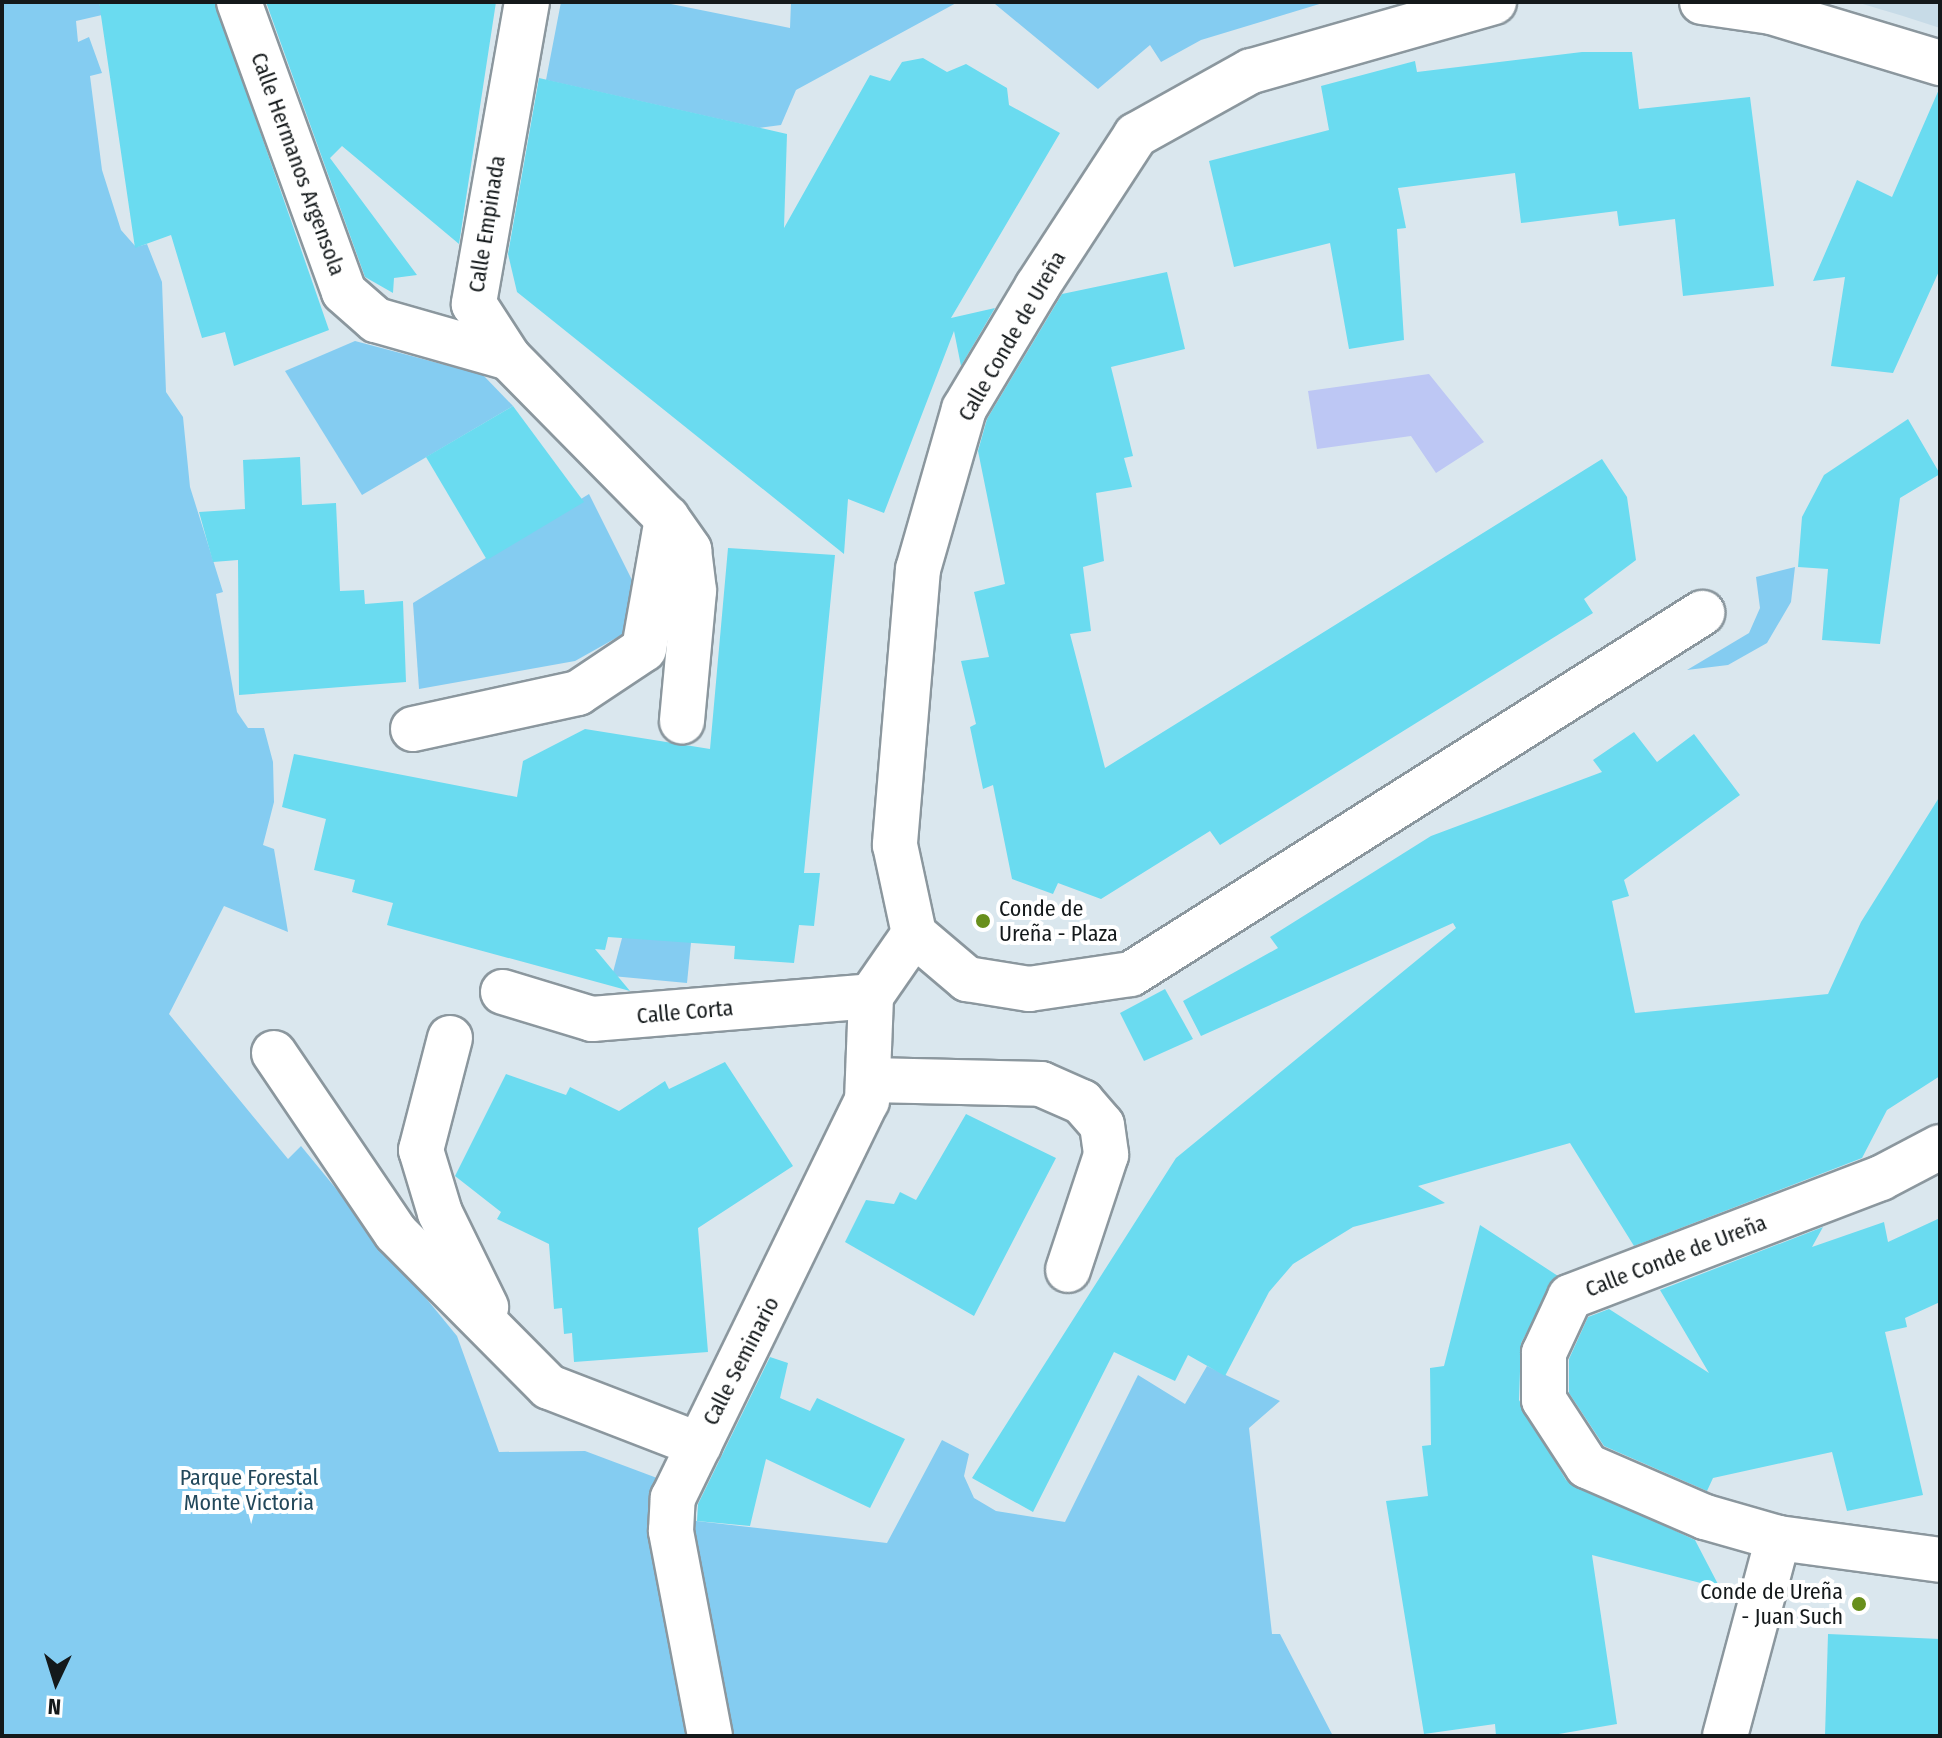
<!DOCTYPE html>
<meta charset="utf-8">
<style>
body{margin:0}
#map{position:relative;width:1942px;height:1738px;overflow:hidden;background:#dae7ee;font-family:"Fira Sans Condensed",sans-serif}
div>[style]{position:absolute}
.built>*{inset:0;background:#c7dbe7}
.green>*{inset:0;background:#84ccf1}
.water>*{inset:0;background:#bdc7f4}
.building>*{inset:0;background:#6adbf0}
.roads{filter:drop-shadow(2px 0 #8b979e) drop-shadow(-2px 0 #8b979e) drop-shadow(0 2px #8b979e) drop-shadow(0 -2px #8b979e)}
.minor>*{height:44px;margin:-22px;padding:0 22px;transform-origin:22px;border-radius:22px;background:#fff}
.dots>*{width:22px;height:22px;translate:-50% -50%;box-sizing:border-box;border:4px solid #fff;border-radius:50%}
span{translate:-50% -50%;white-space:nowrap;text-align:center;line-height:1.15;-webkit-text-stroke:8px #fff;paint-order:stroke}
.street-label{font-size:22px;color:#14191b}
.poi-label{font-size:22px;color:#14191b}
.left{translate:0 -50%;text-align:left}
.right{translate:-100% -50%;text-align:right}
.park-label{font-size:22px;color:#22485b}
.frame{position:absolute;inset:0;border:4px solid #14191b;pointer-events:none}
.north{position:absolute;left:16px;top:1642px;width:80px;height:80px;-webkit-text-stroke:6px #fff;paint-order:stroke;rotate:184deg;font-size:22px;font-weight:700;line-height:32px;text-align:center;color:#14191b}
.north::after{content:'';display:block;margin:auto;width:28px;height:36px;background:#14191b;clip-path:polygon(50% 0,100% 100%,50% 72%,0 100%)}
</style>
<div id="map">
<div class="built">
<i style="clip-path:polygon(1856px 2px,1940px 2px,1940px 28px,1903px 16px)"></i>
</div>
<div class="green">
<i style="clip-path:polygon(2px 2px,99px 2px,102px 15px,76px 21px,78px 42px,89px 37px,102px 73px,90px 76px,102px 170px,121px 230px,136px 247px,147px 244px,162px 282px,166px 392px,183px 417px,190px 487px,223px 592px,216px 594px,237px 712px,248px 728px,264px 728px,273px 762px,274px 802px,263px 845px,274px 849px,288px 932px,224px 906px,169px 1014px,288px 1159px,301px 1146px,457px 1336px,499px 1452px,585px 1451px,657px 1478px,659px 1532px,688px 1520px,887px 1543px,942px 1440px,969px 1454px,964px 1476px,974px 1498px,996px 1511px,1065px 1522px,1138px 1375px,1185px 1404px,1207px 1366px,1280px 1401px,1249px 1428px,1272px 1634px,1280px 1634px,1333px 1736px,2px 1736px)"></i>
<i style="clip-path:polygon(561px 2px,666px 3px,790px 28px,791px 2px,958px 2px,796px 90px,781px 125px,759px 128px,546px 80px)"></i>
<i style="clip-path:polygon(983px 2px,1326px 2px,1201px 40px,1161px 62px,1150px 45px,1098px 89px,995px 4px)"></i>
<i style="clip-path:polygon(355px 341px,483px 375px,513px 406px,362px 495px,285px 371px)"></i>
<i style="clip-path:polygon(589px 494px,635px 586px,625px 633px,575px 661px,419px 689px,413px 603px)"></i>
<i style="clip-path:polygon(1795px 567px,1791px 602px,1767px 643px,1728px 665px,1687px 670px,1749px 633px,1760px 608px,1756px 577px)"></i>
<i style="clip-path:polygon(670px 756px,709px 761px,687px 983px,612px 976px)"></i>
</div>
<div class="water">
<i style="clip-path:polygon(1429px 374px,1484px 442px,1436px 473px,1411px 436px,1317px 449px,1308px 391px)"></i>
</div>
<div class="building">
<i style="clip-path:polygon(99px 2px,215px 2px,329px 330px,234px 366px,225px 332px,202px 338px,171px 235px,135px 248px)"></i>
<i style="clip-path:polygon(266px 2px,496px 2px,459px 244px,342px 146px,330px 158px,417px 275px,394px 278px,393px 293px,365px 277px)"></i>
<i style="clip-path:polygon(1582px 52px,1632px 52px,1639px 109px,1750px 97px,1774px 286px,1683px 296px,1675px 219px,1619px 226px,1617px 211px,1521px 223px,1515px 173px,1398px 188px,1406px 228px,1397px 229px,1404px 340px,1349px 349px,1330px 243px,1234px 267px,1209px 161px,1329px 130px,1321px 86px,1415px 61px,1417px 72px)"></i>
<i style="clip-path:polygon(923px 58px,947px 72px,966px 64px,1007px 88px,1009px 105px,1060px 133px,951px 318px,995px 308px,961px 366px,954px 331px,884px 513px,848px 499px,844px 554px,517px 292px,508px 254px,539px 78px,787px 134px,784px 228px,870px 75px,890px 81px,902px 62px)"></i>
<i style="clip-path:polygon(1940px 87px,1940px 269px,1893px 373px,1831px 366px,1845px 277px,1813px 281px,1857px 180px,1892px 197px)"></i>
<i style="clip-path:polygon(1167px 272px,1185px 349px,1111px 367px,1133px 456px,1124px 458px,1132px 487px,1096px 493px,1104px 561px,1083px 567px,1091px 631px,1070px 634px,1105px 768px,1602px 459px,1627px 497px,1636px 560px,1584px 599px,1593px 613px,1220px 845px,1210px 831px,1101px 899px,1058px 883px,1053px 894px,1012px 879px,993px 785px,983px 789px,970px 727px,976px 724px,961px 661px,989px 657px,974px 592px,1005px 584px,978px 451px,987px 419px,1062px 294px)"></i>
<i style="clip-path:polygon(513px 406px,584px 502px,487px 560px,426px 457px)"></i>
<i style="clip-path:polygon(1908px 419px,1940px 474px,1900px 498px,1880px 644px,1822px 640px,1828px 569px,1798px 567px,1802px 517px,1824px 475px)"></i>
<i style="clip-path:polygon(300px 457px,302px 505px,336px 503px,340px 591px,364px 590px,365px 604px,403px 601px,406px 682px,239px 695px,238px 560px,213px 562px,199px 512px,245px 509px,243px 460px)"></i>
<i style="clip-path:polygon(728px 548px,835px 555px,804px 873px,820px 873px,814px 926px,799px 925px,794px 963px,734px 959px,735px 946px,608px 937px,605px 950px,595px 949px,630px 991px,387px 925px,393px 903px,352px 892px,355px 880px,314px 870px,326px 819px,282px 807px,294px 754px,517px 797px,523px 761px,585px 729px,710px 749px)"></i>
<i style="clip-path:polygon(1634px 732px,1657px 762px,1694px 734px,1740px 795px,1624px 880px,1629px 896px,1612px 901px,1635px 1013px,1828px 994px,1861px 922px,1940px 796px,1940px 1076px,1887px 1110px,1862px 1158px,1634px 1246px,1570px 1143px,1418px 1186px,1445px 1203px,1353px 1227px,1293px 1264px,1269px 1292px,1225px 1376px,1188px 1355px,1175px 1381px,1114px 1352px,1033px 1512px,972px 1478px,1176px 1158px,1456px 928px,1453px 923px,1201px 1036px,1183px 1001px,1278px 948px,1270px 937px,1431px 836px,1602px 772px,1593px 760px)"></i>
<i style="clip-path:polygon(1165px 989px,1193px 1039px,1144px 1061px,1120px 1013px)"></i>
<i style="clip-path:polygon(725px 1062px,793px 1166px,698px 1228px,708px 1352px,574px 1362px,572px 1333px,564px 1334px,562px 1308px,554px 1309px,549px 1244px,497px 1219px,501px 1212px,455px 1176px,506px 1074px,566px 1095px,570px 1087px,619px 1111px,665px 1081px,669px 1089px)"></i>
<i style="clip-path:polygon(966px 1114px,1056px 1158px,974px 1316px,845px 1242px,866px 1200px,894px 1204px,900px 1192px,916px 1200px)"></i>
<i style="clip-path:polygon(1940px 1218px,1940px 1302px,1905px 1318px,1907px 1327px,1885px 1332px,1923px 1495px,1847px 1511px,1832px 1452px,1713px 1478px,1707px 1491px,1604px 1446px,1569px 1393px,1569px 1359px,1588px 1317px,1609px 1309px,1709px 1373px,1660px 1290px,1823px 1227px,1812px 1247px,1884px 1222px,1888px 1242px)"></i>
<i style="clip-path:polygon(1480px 1225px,1558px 1276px,1521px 1343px,1519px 1400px,1566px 1480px,1695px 1540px,1720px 1588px,1592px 1555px,1617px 1724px,1547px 1736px,1496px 1736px,1495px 1724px,1424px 1734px,1386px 1501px,1428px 1496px,1422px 1446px,1431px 1445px,1430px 1368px,1444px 1366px)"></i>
<i style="clip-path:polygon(770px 1357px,788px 1363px,780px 1398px,810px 1411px,817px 1398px,905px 1439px,870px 1508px,766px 1459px,750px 1526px,697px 1521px,698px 1504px)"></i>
<i style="clip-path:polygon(1828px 1634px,1940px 1639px,1940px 1736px,1825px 1736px)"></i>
</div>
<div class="roads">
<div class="minor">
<i style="left:239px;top:2px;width:308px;rotate:70.1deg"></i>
<i style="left:344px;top:292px;width:43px;rotate:41.2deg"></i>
<i style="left:376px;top:320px;width:138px;rotate:15.9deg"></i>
<i style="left:527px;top:2px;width:307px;rotate:100deg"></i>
<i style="left:474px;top:304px;width:64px;rotate:57.1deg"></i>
<i style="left:509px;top:358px;width:225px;rotate:45.4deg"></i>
<i style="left:667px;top:518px;width:39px;rotate:55deg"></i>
<i style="left:689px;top:550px;width:41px;rotate:83deg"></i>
<i style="left:694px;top:591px;width:131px;rotate:95.3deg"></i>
<i style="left:1494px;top:2px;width:253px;rotate:164.1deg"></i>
<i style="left:1251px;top:71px;width:132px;rotate:150.9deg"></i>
<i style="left:1136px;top:135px;width:181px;rotate:123.1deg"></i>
<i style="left:1037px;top:287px;width:142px;rotate:120.9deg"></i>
<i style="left:964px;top:409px;width:166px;rotate:106deg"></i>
<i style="left:918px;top:569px;width:277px;rotate:94.8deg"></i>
<i style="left:895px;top:845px;width:91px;rotate:77.9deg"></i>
<i style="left:914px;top:934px;width:70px;rotate:40.3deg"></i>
<i style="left:967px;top:979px;width:63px;rotate:9.2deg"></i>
<i style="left:1029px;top:989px;width:103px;rotate:-8.4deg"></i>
<i style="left:1131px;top:974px;width:676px;rotate:-32.3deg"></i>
<i style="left:1702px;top:2px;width:70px;rotate:8.2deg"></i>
<i style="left:1771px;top:12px;width:177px;rotate:16.8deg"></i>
<i style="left:413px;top:729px;width:169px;rotate:-12.3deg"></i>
<i style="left:578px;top:693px;width:79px;rotate:-33.7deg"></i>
<i style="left:644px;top:649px;width:133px;rotate:-80deg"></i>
<i style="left:503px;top:992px;width:93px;rotate:16.9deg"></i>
<i style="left:592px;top:1019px;width:280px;rotate:-4.7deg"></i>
<i style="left:871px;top:996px;width:75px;rotate:-55.3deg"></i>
<i style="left:450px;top:1038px;width:116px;rotate:104.5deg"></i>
<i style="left:421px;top:1150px;width:66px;rotate:73.2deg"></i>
<i style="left:440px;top:1213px;width:105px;rotate:63.9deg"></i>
<i style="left:274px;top:1053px;width:217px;rotate:55.9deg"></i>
<i style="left:396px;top:1233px;width:217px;rotate:45.2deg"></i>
<i style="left:549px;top:1387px;width:161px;rotate:21.1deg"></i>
<i style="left:870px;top:1080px;width:171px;rotate:1.3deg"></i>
<i style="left:1041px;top:1084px;width:45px;rotate:23.7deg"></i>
<i style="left:1082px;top:1102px;width:30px;rotate:49deg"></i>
<i style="left:1102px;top:1125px;width:30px;rotate:82deg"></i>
<i style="left:1106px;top:1155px;width:121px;rotate:108.3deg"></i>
<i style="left:1940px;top:1147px;width:67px;rotate:152.3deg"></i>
<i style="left:1881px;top:1178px;width:333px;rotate:159.1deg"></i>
<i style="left:1570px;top:1297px;width:62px;rotate:114.9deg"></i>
<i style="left:1544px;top:1353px;width:47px;rotate:90deg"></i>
<i style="left:1544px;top:1400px;width:79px;rotate:56.9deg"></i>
<i style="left:1587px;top:1466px;width:129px;rotate:23.4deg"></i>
<i style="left:1705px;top:1517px;width:76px;rotate:16deg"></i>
<i style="left:1778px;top:1538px;width:163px;rotate:7.7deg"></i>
<i style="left:710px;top:1736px;width:209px;rotate:-100.8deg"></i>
<i style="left:671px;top:1531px;width:33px;rotate:-87deg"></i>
<i style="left:673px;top:1498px;width:442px;rotate:-64deg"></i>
<i style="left:867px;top:1101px;width:105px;rotate:-87.8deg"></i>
<i style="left:1725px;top:1736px;width:205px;rotate:-75deg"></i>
</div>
</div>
<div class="dots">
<i style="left:983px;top:921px;background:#688f1c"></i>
<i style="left:1859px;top:1604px;background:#688f1c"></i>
</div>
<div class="street-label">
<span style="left:298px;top:164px;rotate:70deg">Calle Hermanos Argensola</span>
<span style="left:487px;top:224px;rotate:-81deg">Calle Empinada</span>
<span style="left:1012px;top:336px;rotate:-60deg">Calle Conde de Ureña</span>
<span style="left:685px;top:1012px;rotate:-5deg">Calle Corta</span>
<span style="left:1676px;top:1256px;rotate:-21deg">Calle Conde de Ureña</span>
<span style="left:741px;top:1361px;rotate:-63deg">Calle Seminario</span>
</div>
<div class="poi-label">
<span class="left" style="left:999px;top:921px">Conde de<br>Ureña - Plaza</span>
<span class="right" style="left:1843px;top:1604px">Conde de Ureña<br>- Juan Such</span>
</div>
<div class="park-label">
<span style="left:249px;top:1490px">Parque Forestal<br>Monte Victoria</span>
</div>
<div class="frame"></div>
<div class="north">N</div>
</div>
